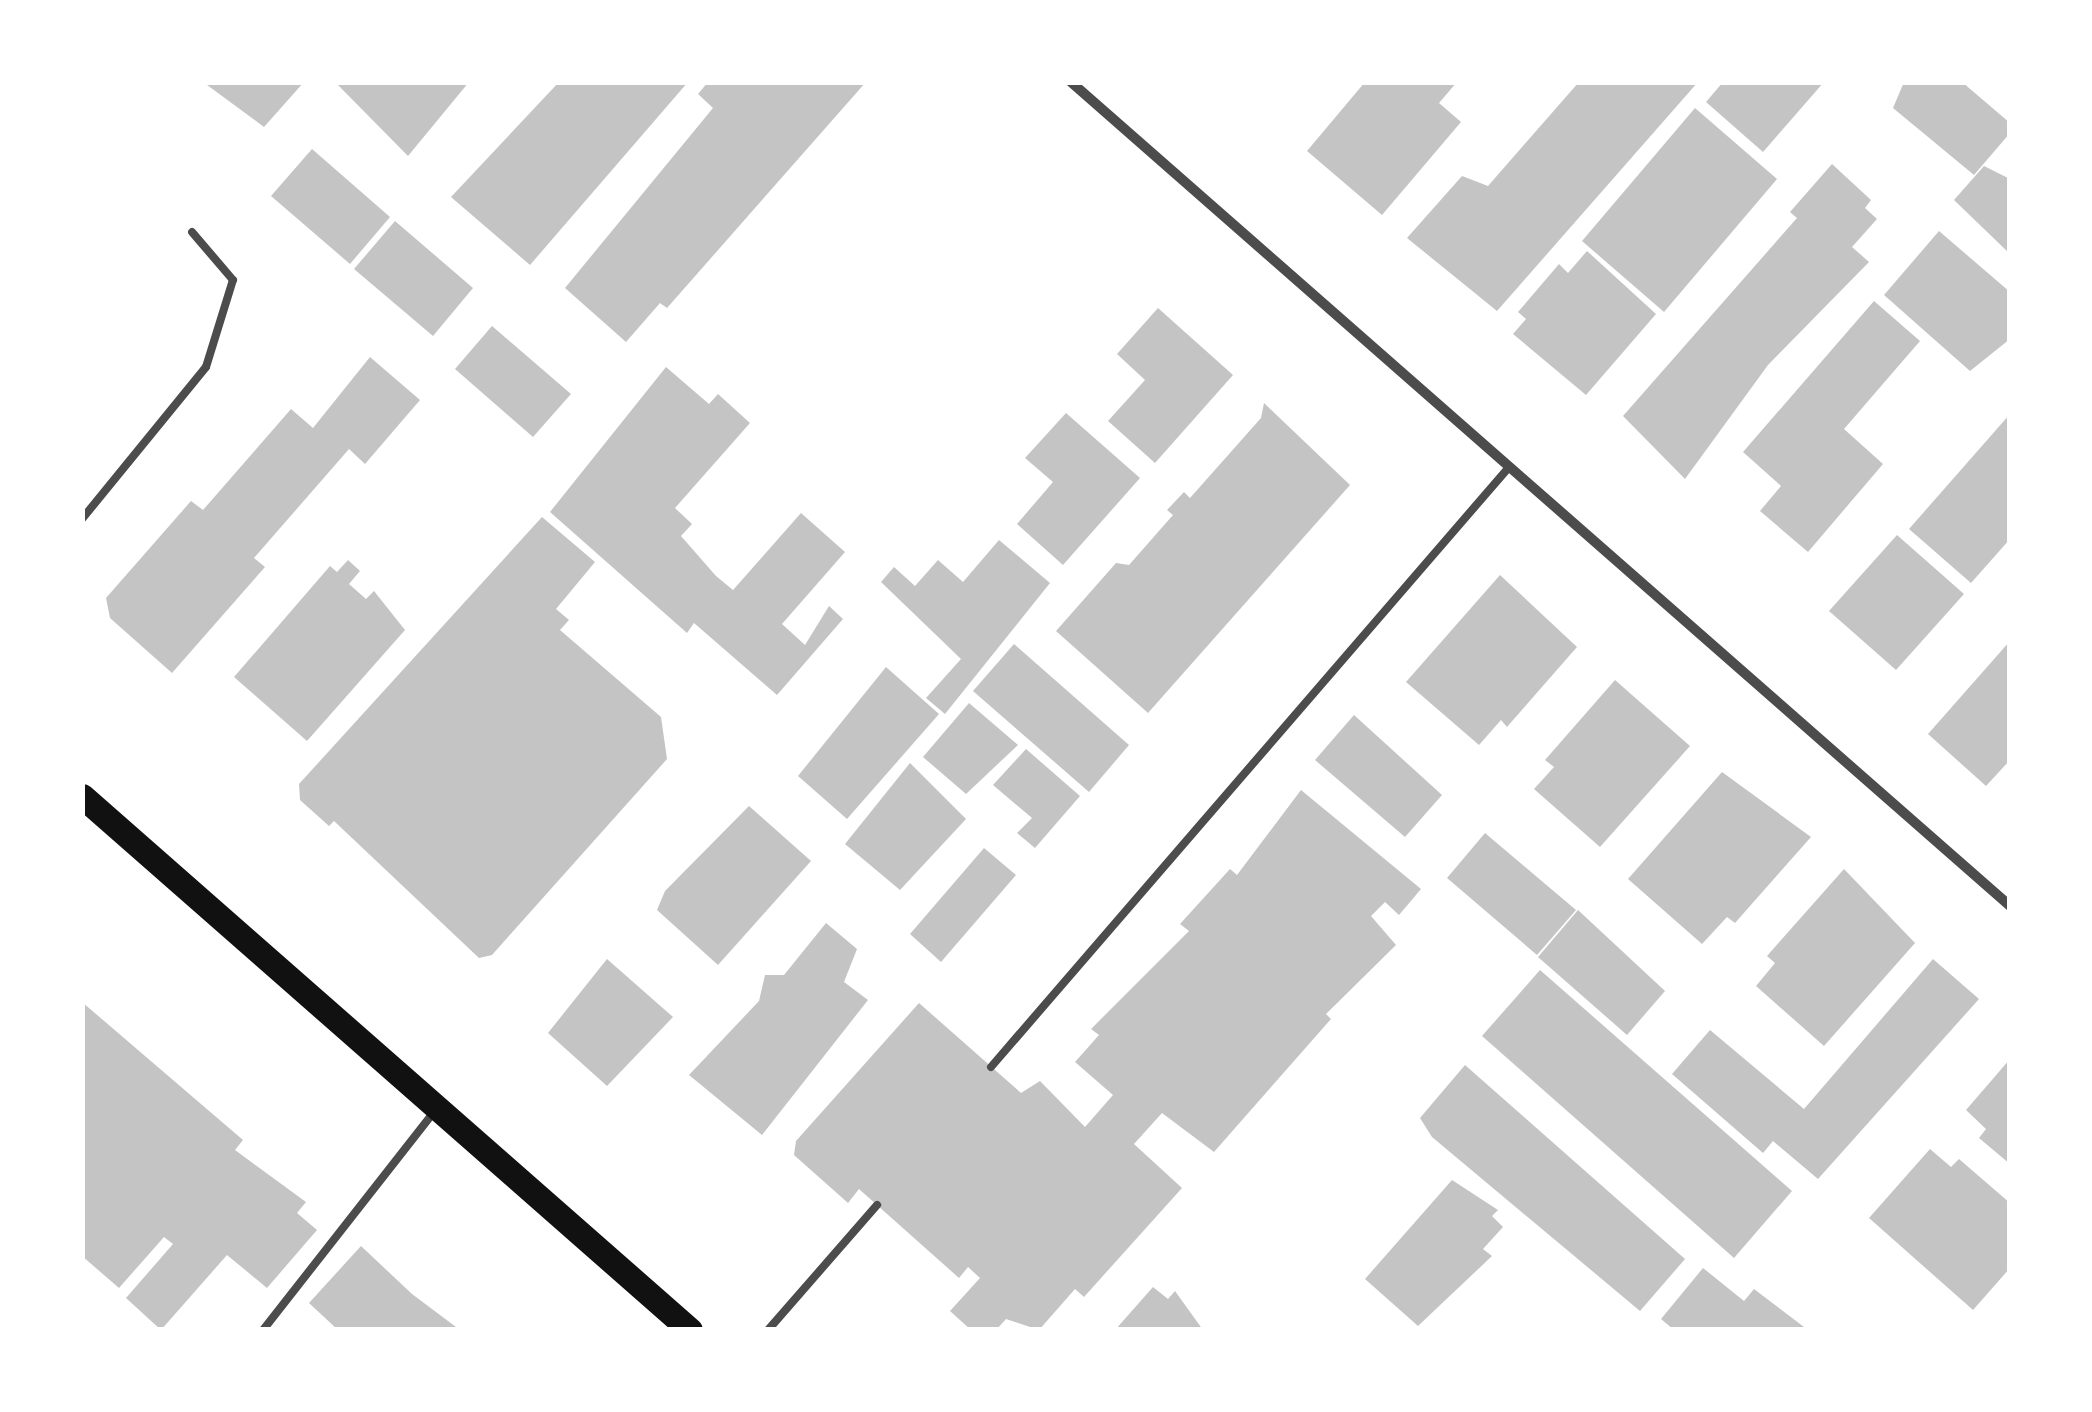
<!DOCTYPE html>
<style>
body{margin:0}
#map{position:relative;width:2092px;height:1412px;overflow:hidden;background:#fff;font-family:"DM Sans",sans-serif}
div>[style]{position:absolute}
.building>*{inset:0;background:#c4c4c4}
.service>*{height:8px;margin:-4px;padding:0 4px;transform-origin:4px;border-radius:4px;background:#4c4c4c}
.minor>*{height:10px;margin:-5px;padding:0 5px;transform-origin:5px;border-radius:5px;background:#4c4c4c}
.primary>*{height:25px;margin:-12.5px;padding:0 12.5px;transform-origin:12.5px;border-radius:12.5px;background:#111}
span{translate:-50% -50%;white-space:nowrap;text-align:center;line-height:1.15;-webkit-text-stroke:8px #fff;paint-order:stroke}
.frame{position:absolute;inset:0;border:85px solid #fff;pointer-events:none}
</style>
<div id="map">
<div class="building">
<i style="clip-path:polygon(203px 82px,304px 82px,264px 127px)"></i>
<i style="clip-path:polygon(335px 82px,469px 82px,408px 156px)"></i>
<i style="clip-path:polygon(559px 82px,688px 82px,530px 265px,451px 197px)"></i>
<i style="clip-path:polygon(708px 82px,866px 82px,667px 308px,660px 303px,626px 342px,565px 288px,713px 108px,698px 94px)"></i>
<i style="clip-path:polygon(1365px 82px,1457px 82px,1439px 103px,1461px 122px,1382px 215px,1307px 151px)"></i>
<i style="clip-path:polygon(1579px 82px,1698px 82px,1497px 311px,1407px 238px,1462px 176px,1488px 186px)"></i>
<i style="clip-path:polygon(1723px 82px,1824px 82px,1763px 152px,1706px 102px)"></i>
<i style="clip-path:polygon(1904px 82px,1962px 82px,2010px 123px,2010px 133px,1974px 175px,1893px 108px)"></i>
<i style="clip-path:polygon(1695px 108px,1777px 179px,1664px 312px,1582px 241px)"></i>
<i style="clip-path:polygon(312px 149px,390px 217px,350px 264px,271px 196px)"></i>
<i style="clip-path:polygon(1832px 164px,1871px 200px,1865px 208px,1877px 219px,1852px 247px,1869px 262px,1768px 365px,1685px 479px,1623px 416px,1797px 218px,1790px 212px)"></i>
<i style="clip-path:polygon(1984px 166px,2010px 179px,2010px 254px,1954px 200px)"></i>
<i style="clip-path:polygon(395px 221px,473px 288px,433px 336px,354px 269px)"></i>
<i style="clip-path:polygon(1939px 231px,2010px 292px,2010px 339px,1970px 371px,1884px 295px)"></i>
<i style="clip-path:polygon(1587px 251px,1656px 314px,1586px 395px,1513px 334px,1526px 319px,1518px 312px,1559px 264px,1568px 273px)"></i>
<i style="clip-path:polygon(1874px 301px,1920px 341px,1844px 429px,1883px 464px,1808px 552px,1760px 511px,1781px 486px,1743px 452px)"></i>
<i style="clip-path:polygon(1158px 308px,1233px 375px,1155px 463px,1108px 421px,1145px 380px,1117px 354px)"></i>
<i style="clip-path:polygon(492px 326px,571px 394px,533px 437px,455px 369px)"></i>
<i style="clip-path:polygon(370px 357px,420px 400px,365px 464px,349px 449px,254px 558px,265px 567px,172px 673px,110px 618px,106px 598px,191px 501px,203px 510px,291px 409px,313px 428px)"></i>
<i style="clip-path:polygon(666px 367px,709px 404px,718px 394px,750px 423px,675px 508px,692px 524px,681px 536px,716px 576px,733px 590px,801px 513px,845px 552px,782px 624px,805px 645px,829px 606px,843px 619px,777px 695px,694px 623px,687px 633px,550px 512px)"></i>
<i style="clip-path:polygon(1264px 403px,1350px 485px,1148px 713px,1056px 631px,1116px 563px,1129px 565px,1173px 515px,1167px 510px,1184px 492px,1190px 498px,1261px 418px)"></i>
<i style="clip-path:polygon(1066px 413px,1140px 478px,1063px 565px,1017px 524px,1053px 482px,1025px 458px)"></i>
<i style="clip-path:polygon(2010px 414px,2010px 539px,1971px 583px,1909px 529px)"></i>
<i style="clip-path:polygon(542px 517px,595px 562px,556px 609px,569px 620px,560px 630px,661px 717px,667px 759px,492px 955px,479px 958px,334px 821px,329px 826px,300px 800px,299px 784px)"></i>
<i style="clip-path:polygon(1897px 535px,1964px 594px,1896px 670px,1829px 611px)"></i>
<i style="clip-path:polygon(999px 540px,1050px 583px,945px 714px,926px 698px,961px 659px,881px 582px,894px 567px,915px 586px,938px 560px,963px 582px)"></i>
<i style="clip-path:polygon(348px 560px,360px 571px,349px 584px,366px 599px,374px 591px,405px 630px,307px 741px,234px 677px,330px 566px,337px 572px)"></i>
<i style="clip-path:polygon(1500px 575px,1577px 647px,1507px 727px,1501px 720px,1479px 745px,1406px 682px)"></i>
<i style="clip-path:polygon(2010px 641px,2010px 760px,1986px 786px,1928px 734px)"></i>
<i style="clip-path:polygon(1014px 644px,1129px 745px,1089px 792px,973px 691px)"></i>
<i style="clip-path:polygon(886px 667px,939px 714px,847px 819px,798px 776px)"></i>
<i style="clip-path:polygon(1615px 680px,1690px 746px,1600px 847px,1534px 789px,1554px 767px,1545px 760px)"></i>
<i style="clip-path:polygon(969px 703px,1018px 745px,966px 794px,923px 757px)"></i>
<i style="clip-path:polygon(1354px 715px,1442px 795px,1405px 837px,1315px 760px)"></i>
<i style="clip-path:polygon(1026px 749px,1080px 796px,1035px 848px,1017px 833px,1032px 818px,993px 785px)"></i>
<i style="clip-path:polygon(910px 763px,966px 819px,900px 890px,845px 844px)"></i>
<i style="clip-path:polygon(1722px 772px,1811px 837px,1735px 923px,1727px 917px,1702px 944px,1628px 879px)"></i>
<i style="clip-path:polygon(1301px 790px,1421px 889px,1399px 915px,1385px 902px,1371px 916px,1396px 945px,1326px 1014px,1331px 1019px,1214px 1152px,1162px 1113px,1134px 1144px,1182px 1188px,1084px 1297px,1075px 1289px,1039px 1330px,1006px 1319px,996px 1330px,971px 1330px,950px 1311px,980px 1278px,968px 1267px,959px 1278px,859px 1189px,848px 1203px,794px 1155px,796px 1141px,919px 1003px,1021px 1093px,1040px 1081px,1085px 1127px,1113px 1095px,1075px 1062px,1099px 1035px,1091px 1029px,1189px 931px,1180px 924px,1230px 869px,1237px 875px)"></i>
<i style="clip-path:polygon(749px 806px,811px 861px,718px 965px,657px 910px,665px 891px)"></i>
<i style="clip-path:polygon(1485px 833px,1576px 910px,1537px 955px,1447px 878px)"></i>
<i style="clip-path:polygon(984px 848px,1016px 875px,941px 962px,910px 934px)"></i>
<i style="clip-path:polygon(1844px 869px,1915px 943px,1824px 1046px,1756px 986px,1775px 963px,1767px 956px)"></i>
<i style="clip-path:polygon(1578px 910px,1665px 991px,1627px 1035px,1538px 957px)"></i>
<i style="clip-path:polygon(826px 923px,857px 949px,844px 982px,868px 1000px,762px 1135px,689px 1075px,759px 1001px,765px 975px,784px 975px)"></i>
<i style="clip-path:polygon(607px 959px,673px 1017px,607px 1086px,548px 1033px)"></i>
<i style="clip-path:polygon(1933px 959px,1979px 999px,1818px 1179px,1773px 1141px,1763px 1153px,1672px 1074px,1710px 1030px,1804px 1109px)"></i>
<i style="clip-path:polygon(1540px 970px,1792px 1191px,1734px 1258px,1482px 1036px)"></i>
<i style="clip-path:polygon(82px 1002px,243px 1140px,235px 1150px,306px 1202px,297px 1213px,317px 1230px,267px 1288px,227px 1255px,161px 1330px,126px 1298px,173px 1244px,164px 1237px,119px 1288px,82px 1256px)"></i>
<i style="clip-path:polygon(2010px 1059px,2010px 1164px,1979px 1138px,1986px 1129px,1966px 1110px)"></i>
<i style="clip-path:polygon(1465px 1065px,1685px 1259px,1640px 1311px,1432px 1137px,1420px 1118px)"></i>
<i style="clip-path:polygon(1930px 1149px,1951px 1167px,1959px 1159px,2010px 1203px,2010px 1268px,1973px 1310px,1869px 1218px)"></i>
<i style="clip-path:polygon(1452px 1180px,1498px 1210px,1492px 1216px,1503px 1227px,1483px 1249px,1492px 1256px,1418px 1326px,1365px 1279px)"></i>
<i style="clip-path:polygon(361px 1246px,412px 1294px,460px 1330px,338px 1330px,309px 1303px)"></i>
<i style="clip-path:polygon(1703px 1268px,1744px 1301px,1754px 1289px,1808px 1330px,1674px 1330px,1661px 1319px)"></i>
<i style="clip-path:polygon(1153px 1287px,1168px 1299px,1175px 1291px,1203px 1330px,1115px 1330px)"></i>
</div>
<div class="service">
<i style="left:82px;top:519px;width:196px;rotate:-50.8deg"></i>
<i style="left:206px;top:367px;width:91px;rotate:-72.8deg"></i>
<i style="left:233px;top:280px;width:63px;rotate:-130.5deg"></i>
<i style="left:991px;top:1067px;width:793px;rotate:-49.19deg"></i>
<i style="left:263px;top:1330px;width:276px;rotate:-51.9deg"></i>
<i style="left:768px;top:1330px;width:166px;rotate:-48.9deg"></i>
</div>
<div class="minor">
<i style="left:1071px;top:82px;width:1249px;rotate:41.27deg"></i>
</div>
<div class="primary">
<i style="left:82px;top:796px;width:809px;rotate:41.29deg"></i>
</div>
<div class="frame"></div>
</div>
